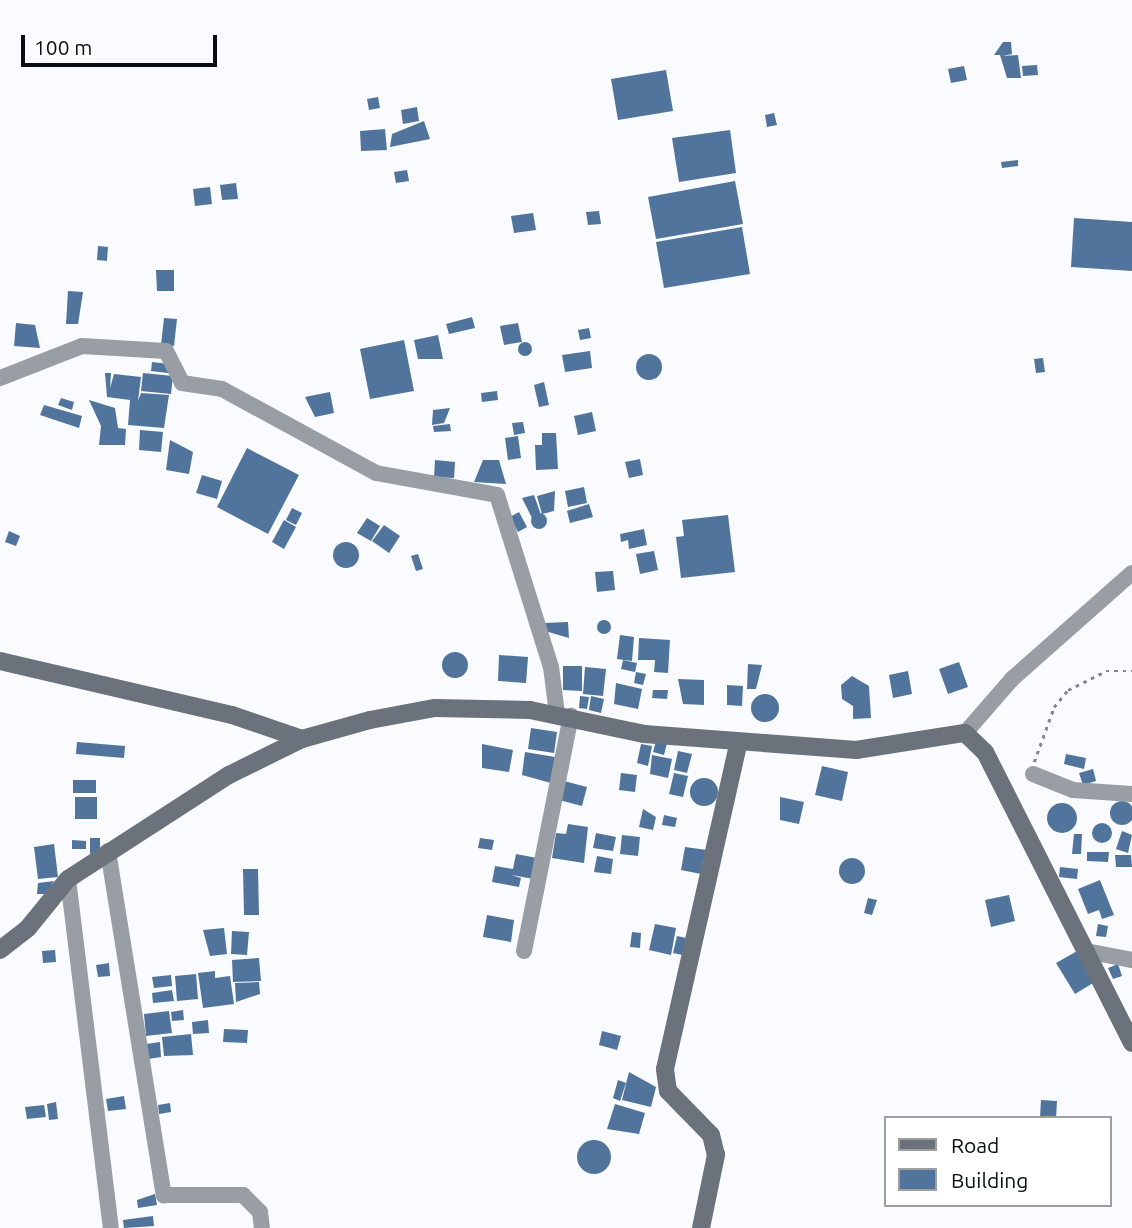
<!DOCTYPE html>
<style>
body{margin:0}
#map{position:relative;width:1132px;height:1228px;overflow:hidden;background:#f9fbfe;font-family:Ubuntu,sans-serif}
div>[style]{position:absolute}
.building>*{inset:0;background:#51749c}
.round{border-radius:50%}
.path>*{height:2.5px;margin-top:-1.25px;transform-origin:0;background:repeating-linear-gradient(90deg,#84878a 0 3.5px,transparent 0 8.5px)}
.street>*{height:16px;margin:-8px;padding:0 8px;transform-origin:8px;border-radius:8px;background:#999ea4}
.secondary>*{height:18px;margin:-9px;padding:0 9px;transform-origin:9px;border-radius:9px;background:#6b727b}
span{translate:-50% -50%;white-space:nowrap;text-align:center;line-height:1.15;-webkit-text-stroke:5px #fff;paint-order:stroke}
.legend{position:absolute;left:884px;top:1116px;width:228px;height:91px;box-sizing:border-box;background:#fff;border:2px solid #9d9fa0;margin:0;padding:9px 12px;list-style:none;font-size:21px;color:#0a0e12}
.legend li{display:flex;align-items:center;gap:14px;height:35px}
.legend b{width:35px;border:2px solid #9d9fa0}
.scale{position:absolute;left:21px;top:35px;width:196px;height:32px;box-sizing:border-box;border:4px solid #0a0e12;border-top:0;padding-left:9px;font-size:21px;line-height:24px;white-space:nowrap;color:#0a0e12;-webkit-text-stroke:5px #fff;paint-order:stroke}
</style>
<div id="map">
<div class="building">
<i style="clip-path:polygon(1003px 42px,1011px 42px,1012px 54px,1003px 56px,1018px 55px,1021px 78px,1007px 78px,1000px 55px,994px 55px)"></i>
<i style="clip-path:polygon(1037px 65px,1038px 75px,1023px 76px,1022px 66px)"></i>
<i style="clip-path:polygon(964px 66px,967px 80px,951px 83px,948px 69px)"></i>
<i style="clip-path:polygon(666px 70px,673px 111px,618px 120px,611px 79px)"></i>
<i style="clip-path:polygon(378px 97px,380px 108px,369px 110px,367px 99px)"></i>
<i style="clip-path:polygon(417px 107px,419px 121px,403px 124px,401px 110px)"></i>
<i style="clip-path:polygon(774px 113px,777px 125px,767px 127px,765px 115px)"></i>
<i style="clip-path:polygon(424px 121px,430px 139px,390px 147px,392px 134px)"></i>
<i style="clip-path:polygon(385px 129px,387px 150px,361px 151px,360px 131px)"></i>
<i style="clip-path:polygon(730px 130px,736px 173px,679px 182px,672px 138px)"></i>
<i style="clip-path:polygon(1018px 160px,1018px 166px,1002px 168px,1001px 162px)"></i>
<i style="clip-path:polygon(407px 170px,409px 181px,396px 183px,394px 172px)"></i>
<i style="clip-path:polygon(735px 181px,743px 224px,656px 239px,648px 197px)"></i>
<i style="clip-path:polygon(236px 183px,238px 199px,222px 200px,220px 185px)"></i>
<i style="clip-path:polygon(210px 187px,212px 204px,195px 206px,193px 189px)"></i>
<i style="clip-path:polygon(599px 211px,601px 224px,588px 225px,586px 212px)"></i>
<i style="clip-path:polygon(533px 213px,536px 230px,514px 233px,511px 216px)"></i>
<i style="clip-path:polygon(1074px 218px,1132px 222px,1132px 271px,1071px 267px)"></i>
<i style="clip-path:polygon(742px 227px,750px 274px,664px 288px,656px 242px)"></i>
<i style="clip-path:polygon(98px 246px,108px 247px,107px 261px,97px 260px)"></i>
<i style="clip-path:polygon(156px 270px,174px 270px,174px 291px,157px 291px)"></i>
<i style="clip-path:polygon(68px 291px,83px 292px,78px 324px,66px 324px)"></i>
<i style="clip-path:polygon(472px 317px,475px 328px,449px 334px,446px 324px)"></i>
<i style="clip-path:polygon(164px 318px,177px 319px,174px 346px,161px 345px)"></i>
<i style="clip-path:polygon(16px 323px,35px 325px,40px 348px,14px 346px)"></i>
<i style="clip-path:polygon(518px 323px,522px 342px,504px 345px,500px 326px)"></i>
<i style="clip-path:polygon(589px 328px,591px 338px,580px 340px,578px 330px)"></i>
<i style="clip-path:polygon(438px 335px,443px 359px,418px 359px,414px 340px)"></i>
<i style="clip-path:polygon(404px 340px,414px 391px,370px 399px,360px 349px)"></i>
<i class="round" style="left:518px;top:342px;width:14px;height:14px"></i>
<i style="clip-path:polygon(590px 351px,592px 368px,565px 372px,562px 355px)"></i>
<i class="round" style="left:636px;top:354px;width:26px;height:26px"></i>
<i style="clip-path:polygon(1043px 358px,1045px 372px,1036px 373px,1034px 359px)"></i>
<i style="clip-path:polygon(152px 362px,169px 364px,168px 373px,151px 371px)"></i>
<i style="clip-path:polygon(105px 373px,111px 373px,110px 388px,114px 374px,141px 377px,138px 401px,141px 393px,169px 395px,164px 428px,128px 425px,130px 400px,107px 397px)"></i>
<i style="clip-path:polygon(143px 373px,173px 376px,171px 394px,141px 391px)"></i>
<i style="clip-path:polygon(544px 382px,549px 405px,539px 407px,534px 385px)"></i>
<i style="clip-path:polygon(497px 391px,498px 400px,482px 402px,481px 393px)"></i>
<i style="clip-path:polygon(330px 392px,334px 413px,315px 417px,305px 397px)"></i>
<i style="clip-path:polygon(61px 398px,74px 402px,72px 410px,58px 405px)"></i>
<i style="clip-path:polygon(89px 400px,115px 408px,118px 428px,126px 429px,125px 445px,99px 445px,101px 426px)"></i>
<i style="clip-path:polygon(44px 405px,82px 416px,79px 428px,40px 415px)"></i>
<i style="clip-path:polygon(450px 408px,444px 423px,432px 425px,433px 410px)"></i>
<i style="clip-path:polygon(592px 412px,596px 431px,578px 435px,574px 416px)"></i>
<i style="clip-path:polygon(523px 422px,525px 433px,514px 435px,512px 423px)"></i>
<i style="clip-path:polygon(450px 424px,451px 431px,434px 432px,433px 426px)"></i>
<i style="clip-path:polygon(140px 430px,163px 432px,161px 452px,139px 450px)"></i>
<i style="clip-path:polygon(542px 433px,556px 433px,558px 469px,536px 470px,535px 445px,542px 445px)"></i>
<i style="clip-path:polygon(518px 436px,521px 458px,508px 460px,505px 438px)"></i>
<i style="clip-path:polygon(170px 440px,193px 452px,189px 474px,166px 470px)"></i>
<i style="clip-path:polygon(247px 448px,299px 475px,268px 534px,217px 507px)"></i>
<i style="clip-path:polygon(640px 459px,643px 475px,629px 478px,625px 462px)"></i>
<i style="clip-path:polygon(435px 460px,455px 462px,454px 478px,434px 477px)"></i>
<i style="clip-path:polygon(483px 460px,499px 460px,506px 484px,474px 482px)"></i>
<i style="clip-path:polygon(202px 475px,222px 481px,217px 499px,196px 493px)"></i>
<i style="clip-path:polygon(584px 487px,587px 503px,568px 507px,565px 491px)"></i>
<i style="clip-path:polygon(555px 491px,554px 511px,542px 514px,537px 496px)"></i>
<i style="clip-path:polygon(534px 495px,541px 515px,532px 518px,522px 498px)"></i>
<i style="clip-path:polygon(589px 504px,593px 517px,570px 523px,567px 511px)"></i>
<i style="clip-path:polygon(292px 508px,302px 513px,296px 525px,286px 520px)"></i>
<i style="clip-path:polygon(519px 512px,527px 527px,518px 532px,510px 517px)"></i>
<i class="round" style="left:531px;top:513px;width:16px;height:16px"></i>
<i style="clip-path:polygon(728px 515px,735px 572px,681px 578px,676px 537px,684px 536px,682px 520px)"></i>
<i style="clip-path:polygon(367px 518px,380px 526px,371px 541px,357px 533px)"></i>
<i style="clip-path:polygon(284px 520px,296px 527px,284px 549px,272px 542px)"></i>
<i style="clip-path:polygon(384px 525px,400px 536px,389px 553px,372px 541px)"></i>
<i style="clip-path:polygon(644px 529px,647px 545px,629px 549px,628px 540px,621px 542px,620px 534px)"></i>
<i style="clip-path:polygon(9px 531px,20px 536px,16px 546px,5px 542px)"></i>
<i class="round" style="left:333px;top:542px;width:26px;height:26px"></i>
<i style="clip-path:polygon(654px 551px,658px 570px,640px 574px,636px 554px)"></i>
<i style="clip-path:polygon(418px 554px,423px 569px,416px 571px,411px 556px)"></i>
<i style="clip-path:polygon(613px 571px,615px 590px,597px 592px,595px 572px)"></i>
<i class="round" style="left:597px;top:620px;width:14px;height:14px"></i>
<i style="clip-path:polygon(568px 622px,569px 638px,545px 631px,544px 623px)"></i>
<i style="clip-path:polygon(620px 635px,634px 637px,632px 661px,617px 659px)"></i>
<i style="clip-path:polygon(639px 638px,670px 640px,668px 673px,654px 672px,655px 660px,638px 660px)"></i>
<i class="round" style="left:442px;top:652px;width:26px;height:26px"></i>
<i style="clip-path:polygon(499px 655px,528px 657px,526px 683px,498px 681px)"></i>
<i style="clip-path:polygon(623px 660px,637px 663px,635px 672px,621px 669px)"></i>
<i style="clip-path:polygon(959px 662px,968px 687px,948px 694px,939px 669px)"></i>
<i style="clip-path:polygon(748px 664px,762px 665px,756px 689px,747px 689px)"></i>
<i style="clip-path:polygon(563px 666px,582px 666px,582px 691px,563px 690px)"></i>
<i style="clip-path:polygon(585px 667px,606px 669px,603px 696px,583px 694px)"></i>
<i style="clip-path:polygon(908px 671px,912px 694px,893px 698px,889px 675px)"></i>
<i style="clip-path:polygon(636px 672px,646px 674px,643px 685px,634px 683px)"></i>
<i style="clip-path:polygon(852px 676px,869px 686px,871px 718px,853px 719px,853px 706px,842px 699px,841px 685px)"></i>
<i style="clip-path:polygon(678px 679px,704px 680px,704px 705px,683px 704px)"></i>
<i style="clip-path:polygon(616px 683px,642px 689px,638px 709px,614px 704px)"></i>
<i style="clip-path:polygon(727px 685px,743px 686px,742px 706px,727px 705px)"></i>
<i style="clip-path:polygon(653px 690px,668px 690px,667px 699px,652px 698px)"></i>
<i class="round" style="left:751px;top:694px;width:28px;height:28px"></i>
<i style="clip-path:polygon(580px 696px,589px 697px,587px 709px,579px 708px)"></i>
<i style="clip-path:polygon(591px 696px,604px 699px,601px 713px,589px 710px)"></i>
<i style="clip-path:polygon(531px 728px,557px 732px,554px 753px,528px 749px)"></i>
<i style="clip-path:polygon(656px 741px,667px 743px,664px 755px,653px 752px)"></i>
<i style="clip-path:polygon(77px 742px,125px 746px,124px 758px,76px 754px)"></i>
<i style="clip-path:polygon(482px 744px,513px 750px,509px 772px,482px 768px)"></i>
<i style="clip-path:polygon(641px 744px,652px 746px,648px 766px,637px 763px)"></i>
<i style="clip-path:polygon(678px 751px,692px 754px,687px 773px,674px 770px)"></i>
<i style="clip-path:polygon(525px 752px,555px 757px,551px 783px,522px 775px)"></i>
<i style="clip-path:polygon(1066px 754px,1086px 758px,1084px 769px,1064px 764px)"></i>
<i style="clip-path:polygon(652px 755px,672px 759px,668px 778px,650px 774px)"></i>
<i style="clip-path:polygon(822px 766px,848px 772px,842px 801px,815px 795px)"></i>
<i style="clip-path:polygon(1093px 769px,1096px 781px,1083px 785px,1079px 773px)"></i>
<i style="clip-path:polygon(621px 773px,637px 775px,635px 792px,619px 790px)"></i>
<i style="clip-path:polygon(674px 773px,688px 776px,683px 797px,669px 794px)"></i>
<i class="round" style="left:690px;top:778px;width:28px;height:28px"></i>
<i style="clip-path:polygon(73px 780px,96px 780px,96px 793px,73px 793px)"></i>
<i style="clip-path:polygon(564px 781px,587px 787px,582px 806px,559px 800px)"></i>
<i style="clip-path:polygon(75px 797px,97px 797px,97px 819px,75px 819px)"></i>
<i style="clip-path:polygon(780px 797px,804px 802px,799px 824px,780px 820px)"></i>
<i class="round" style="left:1110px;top:801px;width:24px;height:24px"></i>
<i class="round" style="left:1047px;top:803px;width:30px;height:30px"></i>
<i style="clip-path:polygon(643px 809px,656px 817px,653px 830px,639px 827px)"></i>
<i style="clip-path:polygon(664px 815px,677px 818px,675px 827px,662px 825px)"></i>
<i class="round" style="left:1092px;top:823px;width:20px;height:20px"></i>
<i style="clip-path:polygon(568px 824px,588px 827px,584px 863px,552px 858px,556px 833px,566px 834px)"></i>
<i style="clip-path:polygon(1122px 831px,1132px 835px,1128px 853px,1116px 849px)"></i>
<i style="clip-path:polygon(596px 833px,616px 837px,613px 851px,593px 848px)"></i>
<i style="clip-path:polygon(1074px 834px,1082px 834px,1081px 854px,1072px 854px)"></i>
<i style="clip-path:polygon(622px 835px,640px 837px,638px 856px,620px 854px)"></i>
<i style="clip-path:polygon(90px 838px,100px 838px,100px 849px,90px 854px)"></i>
<i style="clip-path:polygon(480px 838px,494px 840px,492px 850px,478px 848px)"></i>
<i style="clip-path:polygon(72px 840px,86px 841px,86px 849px,72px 849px)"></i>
<i style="clip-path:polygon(54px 844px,58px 877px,38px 879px,34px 847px)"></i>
<i style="clip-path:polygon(685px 847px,707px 850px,710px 860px,703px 859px,701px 874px,681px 870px)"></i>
<i style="clip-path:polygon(1087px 852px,1109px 852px,1108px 862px,1087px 861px)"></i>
<i style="clip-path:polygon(516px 854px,537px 858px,534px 879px,511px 875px,521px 878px,519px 887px,492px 882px,495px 866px,513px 869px)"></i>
<i style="clip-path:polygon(1115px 855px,1131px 855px,1132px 867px,1116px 867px)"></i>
<i style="clip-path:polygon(597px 856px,613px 859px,611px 874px,594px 872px)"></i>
<i class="round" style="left:839px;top:858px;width:26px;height:26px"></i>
<i style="clip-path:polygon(1060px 867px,1078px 869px,1077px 879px,1059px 877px)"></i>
<i style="clip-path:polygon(243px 869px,258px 869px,259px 915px,244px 915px)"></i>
<i style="clip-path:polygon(1100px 880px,1114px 915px,1102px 919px,1099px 910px,1088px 914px,1078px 889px)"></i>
<i style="clip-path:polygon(54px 881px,46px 894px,37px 894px,38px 883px)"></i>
<i style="clip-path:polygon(1009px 895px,1015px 921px,991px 927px,985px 900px)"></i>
<i style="clip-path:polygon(868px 898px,877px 900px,872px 915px,864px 913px)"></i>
<i style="clip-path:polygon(487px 915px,514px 920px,511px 942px,483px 937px)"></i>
<i style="clip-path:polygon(655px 924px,676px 928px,671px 955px,649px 950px)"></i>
<i style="clip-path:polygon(1098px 924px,1108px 926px,1106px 937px,1096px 936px)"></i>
<i style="clip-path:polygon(224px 928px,227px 954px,210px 956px,203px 930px)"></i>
<i style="clip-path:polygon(232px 931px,249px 932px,247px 955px,231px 954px)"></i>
<i style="clip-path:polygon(632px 932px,641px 933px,640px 948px,630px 947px)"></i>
<i style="clip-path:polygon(677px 936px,691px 939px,687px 956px,673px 953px)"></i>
<i style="clip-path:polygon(55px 950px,56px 962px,43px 963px,42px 951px)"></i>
<i style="clip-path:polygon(1079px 950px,1098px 980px,1075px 994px,1056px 963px)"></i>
<i style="clip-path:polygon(259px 958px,261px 981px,233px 982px,232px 960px)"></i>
<i style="clip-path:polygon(109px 963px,110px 976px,98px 977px,96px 965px)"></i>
<i style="clip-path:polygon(1118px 964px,1122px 976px,1113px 979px,1108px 968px)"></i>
<i style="clip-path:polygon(215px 971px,215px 978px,230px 976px,234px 1004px,203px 1008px,198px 973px)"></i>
<i style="clip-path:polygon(196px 974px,198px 999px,177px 1001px,175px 976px)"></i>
<i style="clip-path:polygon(171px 975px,172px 986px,154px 988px,152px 977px)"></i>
<i style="clip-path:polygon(259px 982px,260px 994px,236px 1002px,235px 983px)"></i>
<i style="clip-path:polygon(172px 990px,174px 1001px,153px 1003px,152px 993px)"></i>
<i style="clip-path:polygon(183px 1010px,184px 1020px,172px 1021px,171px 1012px)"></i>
<i style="clip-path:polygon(169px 1011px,172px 1033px,146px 1036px,144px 1014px)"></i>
<i style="clip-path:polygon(208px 1020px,209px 1033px,193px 1034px,192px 1022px)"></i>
<i style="clip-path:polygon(224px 1029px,248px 1030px,247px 1043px,223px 1042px)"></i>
<i style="clip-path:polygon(602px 1031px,621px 1036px,617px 1050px,599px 1045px)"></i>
<i style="clip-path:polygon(191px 1034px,193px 1055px,164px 1056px,162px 1037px)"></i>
<i style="clip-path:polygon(160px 1042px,161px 1057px,148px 1059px,146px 1044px)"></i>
<i style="clip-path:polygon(629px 1072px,656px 1087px,651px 1107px,622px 1100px)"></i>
<i style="clip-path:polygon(618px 1080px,626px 1083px,620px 1101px,613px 1098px)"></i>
<i style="clip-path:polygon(124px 1096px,126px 1109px,108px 1111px,106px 1099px)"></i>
<i style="clip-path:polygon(1041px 1100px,1057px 1101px,1056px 1118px,1040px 1117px)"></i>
<i style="clip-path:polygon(56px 1102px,58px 1119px,49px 1120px,47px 1104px)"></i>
<i style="clip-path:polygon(170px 1103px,171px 1112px,159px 1114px,158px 1105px)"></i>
<i style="clip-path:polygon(615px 1104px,645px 1113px,639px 1134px,607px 1129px)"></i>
<i style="clip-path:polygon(44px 1105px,46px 1117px,27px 1119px,25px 1107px)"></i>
<i class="round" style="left:577px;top:1140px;width:34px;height:34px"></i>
<i style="clip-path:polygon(155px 1194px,157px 1205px,138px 1208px,137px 1200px)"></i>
<i style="clip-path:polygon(153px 1216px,154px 1226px,124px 1228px,123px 1220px)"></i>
</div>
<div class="path">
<i style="left:1034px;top:762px;width:59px;rotate:-70deg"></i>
<i style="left:1054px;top:707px;width:22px;rotate:-51deg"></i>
<i style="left:1068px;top:690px;width:42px;rotate:-26.6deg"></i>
<i style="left:1106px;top:671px;width:26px"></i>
</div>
<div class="street">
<i style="left:0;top:378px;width:88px;rotate:-21.3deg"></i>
<i style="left:82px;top:346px;width:84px;rotate:3.4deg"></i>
<i style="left:166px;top:351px;width:36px;rotate:63deg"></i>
<i style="left:182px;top:383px;width:40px;rotate:8.5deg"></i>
<i style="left:222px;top:389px;width:175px;rotate:28.6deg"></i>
<i style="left:376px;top:473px;width:123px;rotate:10.3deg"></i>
<i style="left:497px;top:495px;width:180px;rotate:72.6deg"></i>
<i style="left:551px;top:667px;width:47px;rotate:82.7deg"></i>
<i style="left:965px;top:733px;width:72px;rotate:-49deg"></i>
<i style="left:1012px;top:679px;width:160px;rotate:-41.5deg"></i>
<i style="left:1033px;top:774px;width:43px;rotate:21.8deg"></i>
<i style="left:1073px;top:790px;width:59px;rotate:3.9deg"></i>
<i style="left:108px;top:851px;width:349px;rotate:80.8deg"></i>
<i style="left:164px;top:1195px;width:79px"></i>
<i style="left:243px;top:1195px;width:24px;rotate:45deg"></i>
<i style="left:260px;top:1212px;width:16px;rotate:83deg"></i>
<i style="left:68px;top:879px;width:352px;rotate:83deg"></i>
<i style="left:524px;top:951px;width:240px;rotate:-78.7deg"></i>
<i style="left:1086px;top:951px;width:47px;rotate:11.1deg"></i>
</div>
<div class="secondary">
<i style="left:0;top:661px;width:238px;rotate:13.1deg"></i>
<i style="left:232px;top:715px;width:74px;rotate:18.9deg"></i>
<i style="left:0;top:950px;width:36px;rotate:-38deg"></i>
<i style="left:28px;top:928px;width:63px;rotate:-50.8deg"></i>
<i style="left:68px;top:879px;width:192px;rotate:-32.9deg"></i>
<i style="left:229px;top:775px;width:81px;rotate:-26.3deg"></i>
<i style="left:302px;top:739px;width:71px;rotate:-15.6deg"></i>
<i style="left:370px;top:720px;width:66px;rotate:-10.5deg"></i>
<i style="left:435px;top:708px;width:95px;rotate:1.2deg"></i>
<i style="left:530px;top:710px;width:116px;rotate:11.9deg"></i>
<i style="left:644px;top:734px;width:213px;rotate:4.3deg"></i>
<i style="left:856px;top:750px;width:110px;rotate:-8.9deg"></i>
<i style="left:965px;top:733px;width:28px;rotate:44deg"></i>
<i style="left:985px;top:752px;width:326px;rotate:63.2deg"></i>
<i style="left:701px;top:1228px;width:75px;rotate:-78.4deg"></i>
<i style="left:716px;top:1155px;width:21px;rotate:-104deg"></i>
<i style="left:711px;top:1135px;width:62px;rotate:-134.3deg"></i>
<i style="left:668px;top:1091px;width:22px;rotate:-98deg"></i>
<i style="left:665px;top:1069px;width:331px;rotate:-77.3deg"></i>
</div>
<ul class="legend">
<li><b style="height:9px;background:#6b727b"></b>Road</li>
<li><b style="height:19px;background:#51749c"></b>Building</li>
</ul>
<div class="scale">100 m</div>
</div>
